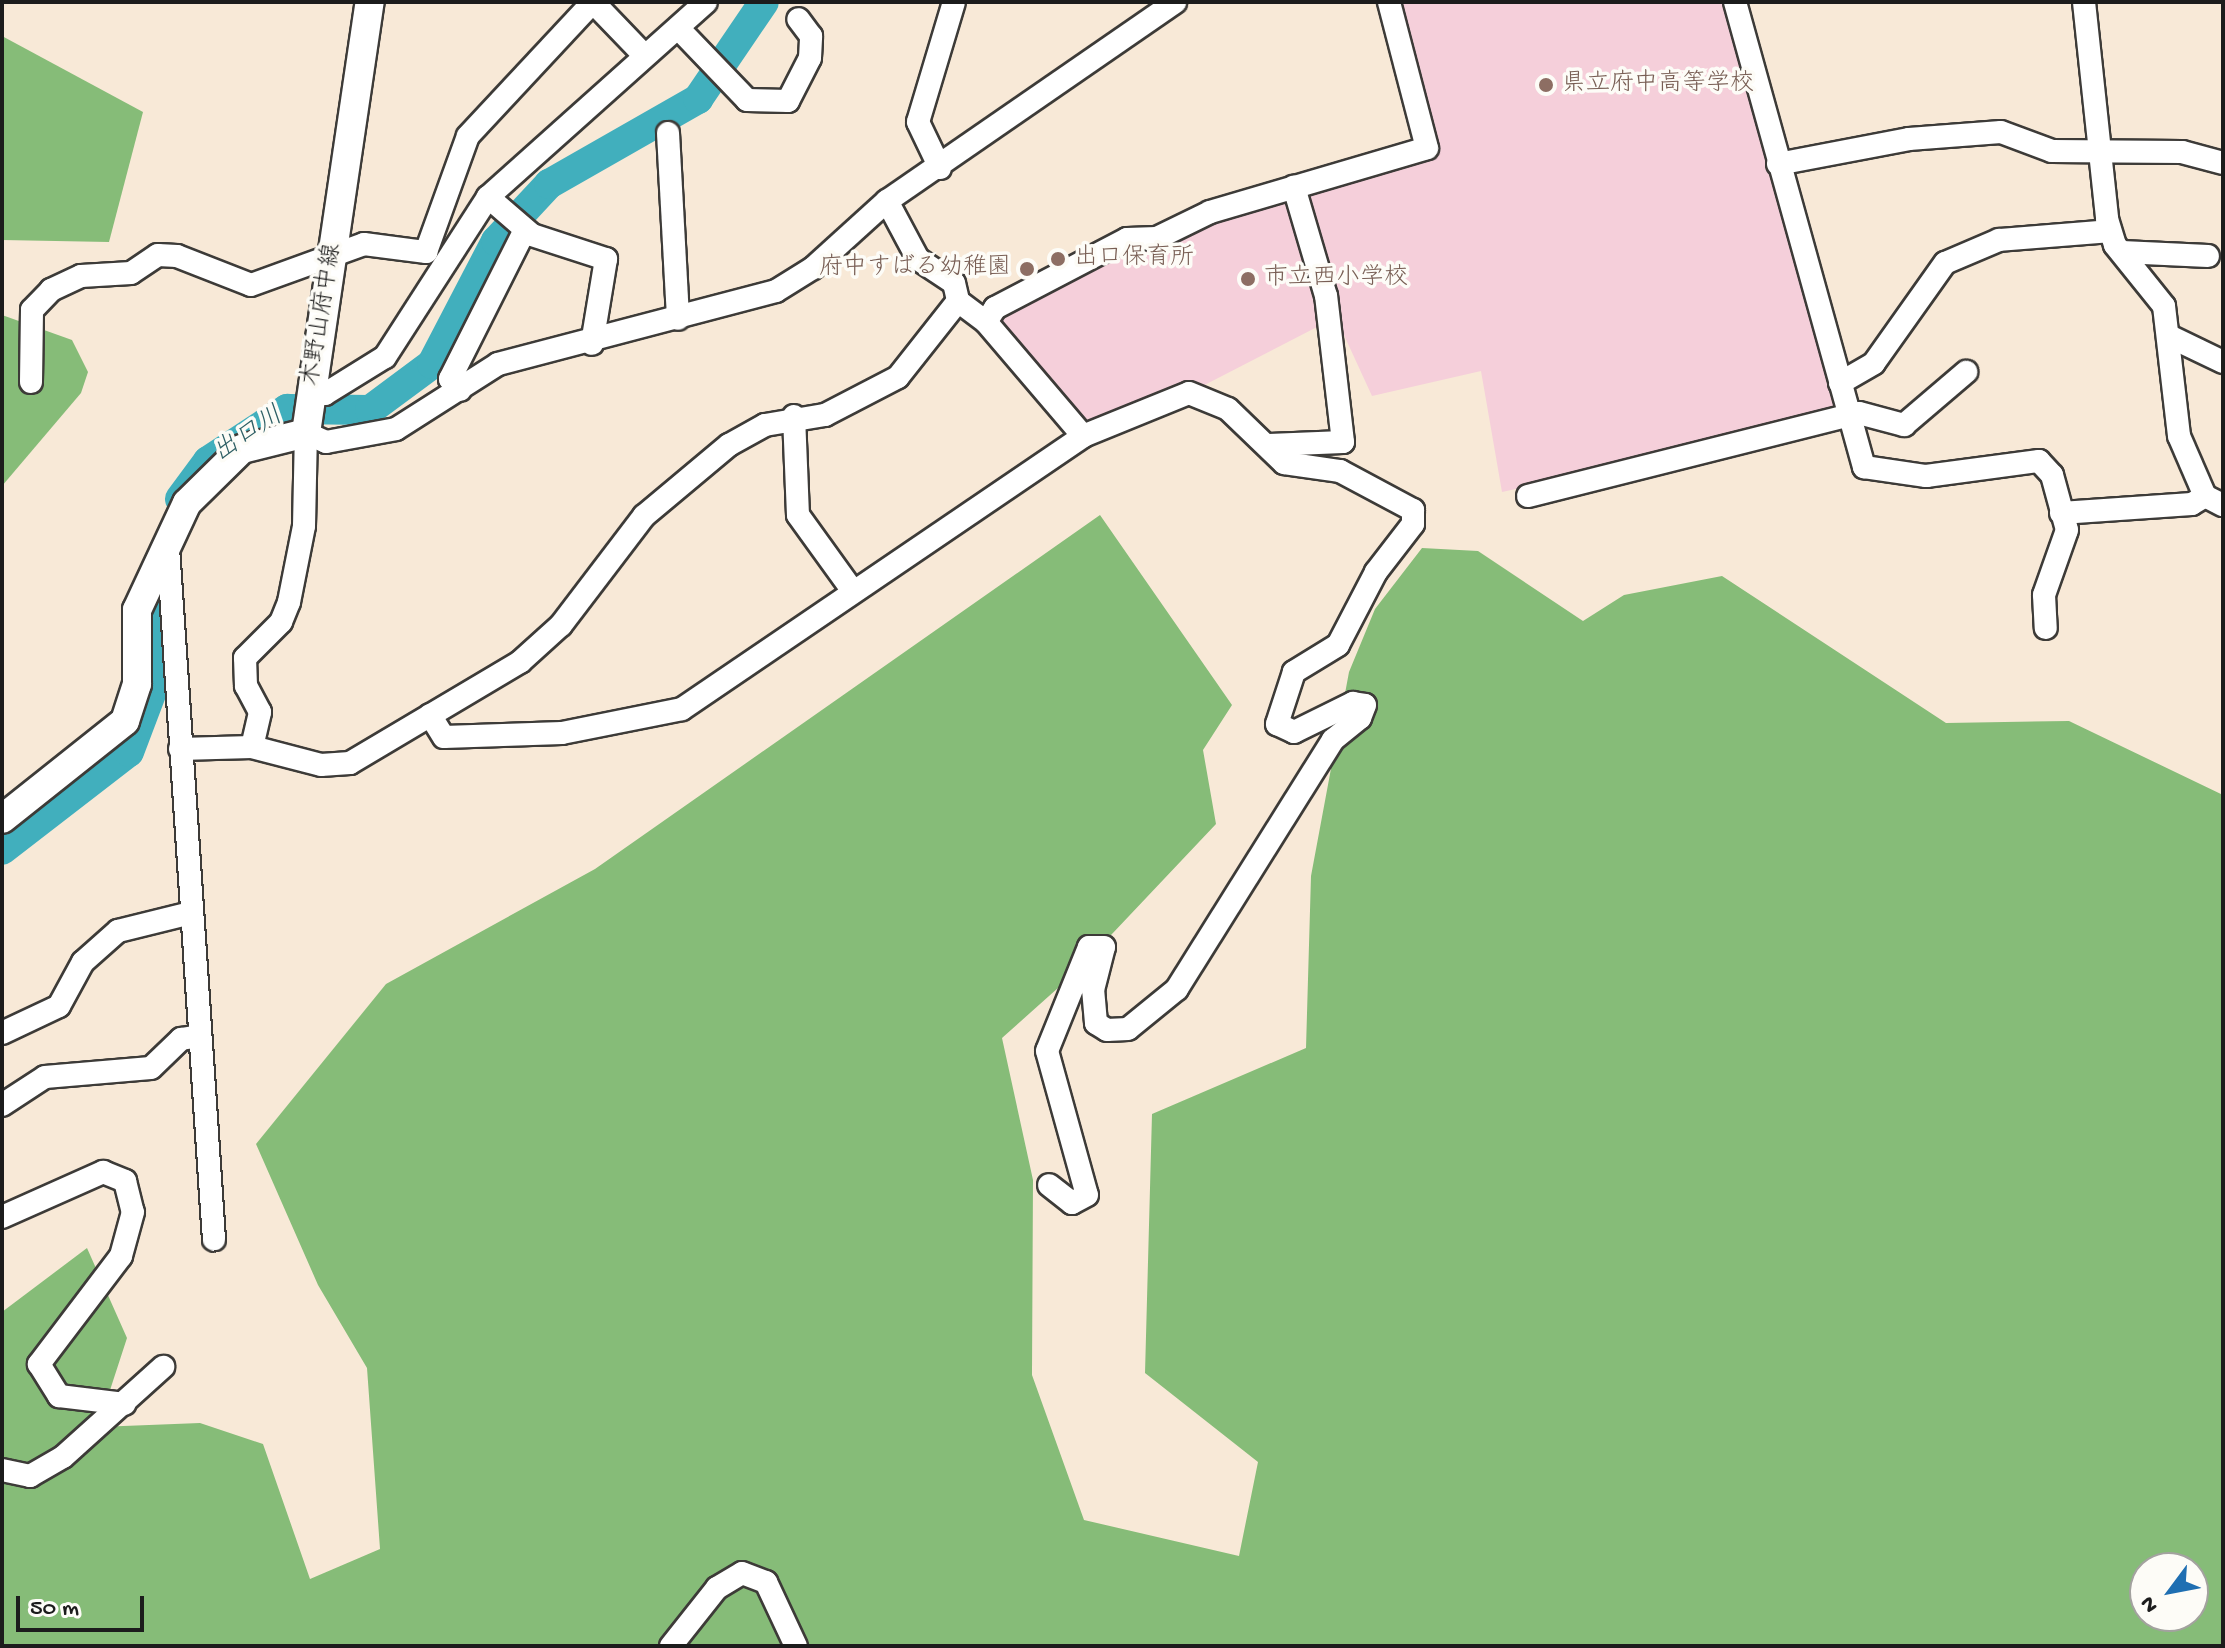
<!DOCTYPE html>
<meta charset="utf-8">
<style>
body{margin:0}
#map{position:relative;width:2225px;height:1648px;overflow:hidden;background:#f8e9d7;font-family:"Gochi Hand","Klee One",sans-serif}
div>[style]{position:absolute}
.built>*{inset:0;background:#f5cfda}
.forest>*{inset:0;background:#86bc78}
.river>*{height:30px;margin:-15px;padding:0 15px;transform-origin:15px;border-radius:15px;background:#41afbd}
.roads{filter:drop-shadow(2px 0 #3d3b38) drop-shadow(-2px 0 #3d3b38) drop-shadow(0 2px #3d3b38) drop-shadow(0 -2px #3d3b38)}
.minor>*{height:22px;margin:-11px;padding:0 11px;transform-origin:11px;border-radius:11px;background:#fff}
.major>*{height:28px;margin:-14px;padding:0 14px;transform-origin:14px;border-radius:14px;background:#fff}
.dots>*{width:22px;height:22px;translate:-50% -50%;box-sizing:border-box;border:4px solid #fdfcf7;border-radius:50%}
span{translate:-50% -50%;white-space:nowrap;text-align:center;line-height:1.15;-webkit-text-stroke:7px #fdfcf7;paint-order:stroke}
.education-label{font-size:24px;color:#785e54}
.left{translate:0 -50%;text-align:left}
.right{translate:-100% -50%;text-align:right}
.street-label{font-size:24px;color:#1c1c1c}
.water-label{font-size:26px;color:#2d5e64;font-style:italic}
.frame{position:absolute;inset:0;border:4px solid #1c1c1c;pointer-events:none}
.north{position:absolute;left:2129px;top:1552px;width:80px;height:80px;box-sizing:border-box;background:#fdfcf7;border:2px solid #a3a29f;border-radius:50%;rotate:238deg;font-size:22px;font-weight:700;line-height:32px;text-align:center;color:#1c1c1c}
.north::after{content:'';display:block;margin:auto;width:28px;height:36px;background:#1f6fb2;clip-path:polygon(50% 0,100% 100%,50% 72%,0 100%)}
.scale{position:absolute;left:16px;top:1596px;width:128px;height:36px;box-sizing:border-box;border:4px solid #1c1c1c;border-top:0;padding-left:10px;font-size:24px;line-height:28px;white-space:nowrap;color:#1c1c1c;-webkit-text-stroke:6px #fdfcf7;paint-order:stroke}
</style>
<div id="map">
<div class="built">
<i style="clip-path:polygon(1389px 2px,1735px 2px,1848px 415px,1502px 492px,1481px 371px,1372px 396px,1326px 296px,1317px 327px,1189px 393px,1083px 436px,986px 322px,1127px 239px,1426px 148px)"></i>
</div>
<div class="forest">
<i style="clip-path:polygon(2px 36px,143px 112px,109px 242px,2px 240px)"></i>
<i style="clip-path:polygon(2px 315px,72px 340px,88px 372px,81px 393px,2px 486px)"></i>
<i style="clip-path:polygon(evenodd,1100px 515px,1232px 705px,1203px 750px,1216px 824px,1077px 971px,1002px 1038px,1033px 1180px,1032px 1375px,1084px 1520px,1239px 1556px,1258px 1462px,1145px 1373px,1152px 1114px,1306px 1048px,1311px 876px,1349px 672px,1375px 609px,1422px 548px,1478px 551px,1583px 621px,1624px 595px,1722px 576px,1946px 723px,2069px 721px,2223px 795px,2223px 1646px,2px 1646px,2px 1312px,87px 1248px,127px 1338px,98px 1427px,200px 1423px,263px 1444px,310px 1579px,380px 1549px,367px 1368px,318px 1285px,256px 1144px,386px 984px,595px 869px,1100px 515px,2145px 1568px,2193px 1568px,2193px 1616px,2145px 1616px,2145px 1568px)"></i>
</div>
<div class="river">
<i style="left:180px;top:499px;width:47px;rotate:-53.6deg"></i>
<i style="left:208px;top:461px;width:95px;rotate:-33.4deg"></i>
<i style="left:287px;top:409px;width:83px;rotate:0.7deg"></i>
<i style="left:370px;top:410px;width:77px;rotate:-36.6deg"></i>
<i style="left:432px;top:364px;width:139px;rotate:-62.5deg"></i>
<i style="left:496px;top:241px;width:78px;rotate:-47.1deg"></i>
<i style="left:549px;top:184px;width:172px;rotate:-29.7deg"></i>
<i style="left:698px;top:99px;width:117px;rotate:-55.8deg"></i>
<i style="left:2px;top:850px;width:160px;rotate:-37.7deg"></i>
<i style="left:129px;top:752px;width:71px;rotate:-69.3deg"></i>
<i style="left:154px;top:686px;width:78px;rotate:-94.4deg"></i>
</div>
<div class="roads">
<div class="minor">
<i style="left:593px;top:2px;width:74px;rotate:46.1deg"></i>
<i style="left:1735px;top:2px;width:483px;rotate:74.5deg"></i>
<i style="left:1864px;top:467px;width:63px;rotate:8.3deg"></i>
<i style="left:1926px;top:476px;width:114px;rotate:-7.6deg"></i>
<i style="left:2039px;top:461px;width:19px;rotate:47deg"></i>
<i style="left:2052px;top:475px;width:57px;rotate:74.7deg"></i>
<i style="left:2067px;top:530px;width:69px;rotate:109.5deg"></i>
<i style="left:2044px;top:595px;width:33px;rotate:87deg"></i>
<i style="left:2084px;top:2px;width:218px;rotate:83.9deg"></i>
<i style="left:2107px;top:219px;width:27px;rotate:73deg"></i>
<i style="left:2115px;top:245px;width:78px;rotate:51.2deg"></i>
<i style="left:2164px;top:306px;width:131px;rotate:83.4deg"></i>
<i style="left:2179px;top:436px;width:65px;rotate:66.6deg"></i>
<i style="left:2205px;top:496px;width:20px;rotate:27deg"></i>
<i style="left:679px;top:29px;width:98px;rotate:46.2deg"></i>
<i style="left:747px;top:100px;width:41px;rotate:1.4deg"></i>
<i style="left:788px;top:101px;width:48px;rotate:-62.9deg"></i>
<i style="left:810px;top:58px;width:22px;rotate:-87deg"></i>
<i style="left:811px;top:36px;width:21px;rotate:-127deg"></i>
<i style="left:668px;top:133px;width:186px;rotate:86.9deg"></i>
<i style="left:1778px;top:164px;width:133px;rotate:-10.8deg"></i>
<i style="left:1909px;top:139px;width:92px;rotate:-4.4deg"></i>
<i style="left:2001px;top:132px;width:54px;rotate:20.4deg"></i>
<i style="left:2052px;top:151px;width:130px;rotate:0.4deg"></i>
<i style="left:2182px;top:152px;width:42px;rotate:15deg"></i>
<i style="left:940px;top:168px;width:51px;rotate:-115.6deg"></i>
<i style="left:918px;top:122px;width:125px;rotate:-73.3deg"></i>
<i style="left:488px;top:197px;width:58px;rotate:40.8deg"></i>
<i style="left:532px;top:235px;width:78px;rotate:18deg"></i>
<i style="left:606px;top:259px;width:86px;rotate:99.4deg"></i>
<i style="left:887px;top:201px;width:66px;rotate:61.9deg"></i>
<i style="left:918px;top:259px;width:43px;rotate:33.7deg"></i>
<i style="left:954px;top:283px;width:18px;rotate:77deg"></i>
<i style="left:958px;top:301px;width:35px;rotate:37deg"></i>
<i style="left:986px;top:322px;width:150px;rotate:49.6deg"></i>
<i style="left:1083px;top:436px;width:114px;rotate:-22.1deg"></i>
<i style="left:1189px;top:393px;width:42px;rotate:22.3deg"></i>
<i style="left:1228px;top:409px;width:78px;rotate:44deg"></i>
<i style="left:1284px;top:463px;width:57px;rotate:8.1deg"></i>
<i style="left:1340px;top:471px;width:83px;rotate:28.1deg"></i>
<i style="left:1413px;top:510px;width:14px;rotate:90deg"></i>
<i style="left:1413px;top:524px;width:61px;rotate:127.6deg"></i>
<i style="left:1376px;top:572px;width:82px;rotate:117.5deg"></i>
<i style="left:1338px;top:645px;width:52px;rotate:148.5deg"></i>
<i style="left:1294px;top:672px;width:55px;rotate:108.1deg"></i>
<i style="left:1277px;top:724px;width:19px;rotate:25deg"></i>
<i style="left:1294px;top:732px;width:66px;rotate:-26.2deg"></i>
<i style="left:1353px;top:703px;width:12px;rotate:9deg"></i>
<i style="left:1365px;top:705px;width:14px;rotate:111deg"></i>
<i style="left:1360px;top:718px;width:35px;rotate:141deg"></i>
<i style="left:1333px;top:740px;width:294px;rotate:122.1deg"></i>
<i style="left:1177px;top:989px;width:63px;rotate:140.8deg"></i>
<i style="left:1128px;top:1029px;width:21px;rotate:177deg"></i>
<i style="left:1107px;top:1030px;width:13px;rotate:-148deg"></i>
<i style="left:1096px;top:1023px;width:33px;rotate:-95deg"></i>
<i style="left:1093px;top:990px;width:44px;rotate:-75.7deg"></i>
<i style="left:1104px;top:947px;width:15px;rotate:180deg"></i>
<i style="left:1089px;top:947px;width:112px;rotate:112deg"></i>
<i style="left:1047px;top:1051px;width:149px;rotate:74.5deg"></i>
<i style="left:1087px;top:1195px;width:17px;rotate:152deg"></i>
<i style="left:1072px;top:1203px;width:29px;rotate:-142deg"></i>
<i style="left:2122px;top:252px;width:86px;rotate:2.7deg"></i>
<i style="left:986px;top:322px;width:17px;rotate:-57deg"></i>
<i style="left:995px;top:308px;width:149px;rotate:-27.6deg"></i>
<i style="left:1127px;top:239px;width:30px;rotate:-2deg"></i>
<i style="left:1157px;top:238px;width:59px;rotate:-26.1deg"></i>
<i style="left:1210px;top:212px;width:226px;rotate:-16.4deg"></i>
<i style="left:1427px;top:148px;width:151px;rotate:-104.6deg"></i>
<i style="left:2171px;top:337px;width:58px;rotate:25.7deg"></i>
<i style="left:31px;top:382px;width:72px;rotate:-89.2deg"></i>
<i style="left:32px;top:310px;width:28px;rotate:-46deg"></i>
<i style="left:51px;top:290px;width:33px;rotate:-25deg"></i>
<i style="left:81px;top:276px;width:50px;rotate:-3.4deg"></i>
<i style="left:131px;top:273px;width:32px;rotate:-34deg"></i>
<i style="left:158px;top:255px;width:19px;rotate:3deg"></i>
<i style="left:177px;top:256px;width:79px;rotate:21.4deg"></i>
<i style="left:251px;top:285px;width:120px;rotate:-19.9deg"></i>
<i style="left:364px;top:244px;width:63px;rotate:7.4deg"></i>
<i style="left:426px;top:252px;width:123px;rotate:-70.1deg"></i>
<i style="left:468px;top:136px;width:183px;rotate:-47deg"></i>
<i style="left:1840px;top:383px;width:39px;rotate:-30deg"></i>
<i style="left:1874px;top:363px;width:123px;rotate:-54.6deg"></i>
<i style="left:1945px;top:263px;width:59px;rotate:-23.1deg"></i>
<i style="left:1999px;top:240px;width:111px;rotate:-4.6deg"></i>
<i style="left:460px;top:390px;width:15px;rotate:-132deg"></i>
<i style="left:450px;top:379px;width:167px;rotate:-63.3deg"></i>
<i style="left:310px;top:394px;width:15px"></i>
<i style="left:325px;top:394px;width:70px;rotate:-31.7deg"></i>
<i style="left:385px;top:357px;width:190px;rotate:-57.2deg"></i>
<i style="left:488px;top:197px;width:292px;rotate:-41.8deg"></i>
<i style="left:794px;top:416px;width:99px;rotate:87.7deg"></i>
<i style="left:798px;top:515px;width:92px;rotate:54.2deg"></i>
<i style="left:1269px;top:445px;width:74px;rotate:-2.3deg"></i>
<i style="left:1343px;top:442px;width:147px;rotate:-96.6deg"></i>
<i style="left:1326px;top:296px;width:114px;rotate:-106.4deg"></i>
<i style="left:1528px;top:496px;width:341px;rotate:-14.1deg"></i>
<i style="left:1859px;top:413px;width:47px;rotate:14.9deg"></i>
<i style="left:1904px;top:425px;width:82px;rotate:-40.5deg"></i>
<i style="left:2061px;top:513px;width:131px;rotate:-3.9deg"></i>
<i style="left:2192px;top:504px;width:15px;rotate:-32deg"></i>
<i style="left:168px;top:547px;width:694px;rotate:86.2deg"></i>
<i style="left:430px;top:715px;width:26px;rotate:58deg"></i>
<i style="left:444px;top:737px;width:118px;rotate:-1.9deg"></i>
<i style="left:562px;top:733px;width:122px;rotate:-11.3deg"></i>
<i style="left:682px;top:709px;width:485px;rotate:-34.2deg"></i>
<i style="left:252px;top:747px;width:36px;rotate:-77deg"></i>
<i style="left:260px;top:712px;width:30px;rotate:-118deg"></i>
<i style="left:246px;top:686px;width:28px;rotate:-92deg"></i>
<i style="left:245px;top:658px;width:51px;rotate:-45deg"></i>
<i style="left:281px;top:622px;width:22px;rotate:-68deg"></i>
<i style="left:289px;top:602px;width:77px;rotate:-78.8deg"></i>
<i style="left:304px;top:526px;width:93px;rotate:-88.8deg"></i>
<i style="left:306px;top:433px;width:22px;rotate:24deg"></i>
<i style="left:326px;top:442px;width:71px;rotate:-10.5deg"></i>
<i style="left:396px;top:429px;width:121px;rotate:-32.5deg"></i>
<i style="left:498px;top:364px;width:287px;rotate:-14.7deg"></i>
<i style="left:776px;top:291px;width:44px;rotate:-31.9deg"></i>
<i style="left:813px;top:268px;width:100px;rotate:-42.2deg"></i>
<i style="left:887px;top:201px;width:350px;rotate:-34.6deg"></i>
<i style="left:180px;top:749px;width:72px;rotate:-1.6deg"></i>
<i style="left:252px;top:747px;width:71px;rotate:14.6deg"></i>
<i style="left:321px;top:765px;width:29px;rotate:-4deg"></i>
<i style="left:350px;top:763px;width:198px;rotate:-30.7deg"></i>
<i style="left:520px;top:662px;width:55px;rotate:-42.1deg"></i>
<i style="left:561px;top:625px;width:137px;rotate:-52.7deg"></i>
<i style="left:644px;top:516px;width:111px;rotate:-39.9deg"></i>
<i style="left:729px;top:445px;width:41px;rotate:-29.1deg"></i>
<i style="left:765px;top:425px;width:61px;rotate:-9.5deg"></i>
<i style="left:825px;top:415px;width:82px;rotate:-27.5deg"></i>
<i style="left:898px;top:377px;width:97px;rotate:-51.7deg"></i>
<i style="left:2px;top:1033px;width:63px;rotate:-25.3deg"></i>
<i style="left:59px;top:1006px;width:50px;rotate:-61.4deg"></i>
<i style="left:83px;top:962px;width:47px;rotate:-41.5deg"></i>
<i style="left:118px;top:931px;width:75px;rotate:-13.9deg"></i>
<i style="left:2px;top:1105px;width:51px;rotate:-33.1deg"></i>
<i style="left:45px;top:1077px;width:106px;rotate:-4.9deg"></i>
<i style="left:151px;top:1068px;width:42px;rotate:-44deg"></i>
<i style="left:181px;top:1039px;width:19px;rotate:-9deg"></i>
<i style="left:2px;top:1217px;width:111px;rotate:-24deg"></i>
<i style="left:103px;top:1172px;width:24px;rotate:22deg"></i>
<i style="left:125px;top:1181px;width:32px;rotate:76deg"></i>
<i style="left:133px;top:1212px;width:46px;rotate:105.3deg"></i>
<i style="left:121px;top:1256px;width:136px;rotate:127.2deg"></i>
<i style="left:39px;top:1364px;width:38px;rotate:58deg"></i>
<i style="left:59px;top:1396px;width:66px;rotate:6.9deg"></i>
<i style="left:2px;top:1470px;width:29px;rotate:12deg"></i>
<i style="left:30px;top:1476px;width:38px;rotate:-30deg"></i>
<i style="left:63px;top:1457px;width:135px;rotate:-42deg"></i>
<i style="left:671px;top:1646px;width:74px;rotate:-51.6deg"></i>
<i style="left:717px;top:1588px;width:29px;rotate:-31deg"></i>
<i style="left:742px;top:1573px;width:26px;rotate:21deg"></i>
<i style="left:766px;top:1582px;width:71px;rotate:64.9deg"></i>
</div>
<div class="major">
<i style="left:2px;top:819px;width:157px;rotate:-38.5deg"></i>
<i style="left:125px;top:721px;width:39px;rotate:-72deg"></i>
<i style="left:137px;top:684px;width:74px;rotate:-90deg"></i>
<i style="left:137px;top:610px;width:118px;rotate:-65deg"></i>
<i style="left:187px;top:503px;width:77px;rotate:-44.5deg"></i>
<i style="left:242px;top:449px;width:66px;rotate:-14deg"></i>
<i style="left:306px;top:433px;width:436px;rotate:-81.6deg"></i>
</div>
</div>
<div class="dots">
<i style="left:1546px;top:85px;background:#8d6e63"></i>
<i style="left:1058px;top:259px;background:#8d6e63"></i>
<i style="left:1027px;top:269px;background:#8d6e63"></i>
<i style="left:1248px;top:279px;background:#8d6e63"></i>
</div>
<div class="education-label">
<span class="left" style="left:1562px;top:85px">県立府中高等学校</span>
<span class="left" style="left:1074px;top:259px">出口保育所</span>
<span class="right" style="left:1011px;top:269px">府中すばる幼稚園</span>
<span class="left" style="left:1264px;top:279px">市立西小学校</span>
</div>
<div class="street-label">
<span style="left:323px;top:315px;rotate:-81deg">木野山府中線</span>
</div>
<div class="water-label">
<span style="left:249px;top:436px;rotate:-33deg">出口川</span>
</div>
<div class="frame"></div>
<div class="north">N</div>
<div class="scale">50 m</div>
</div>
